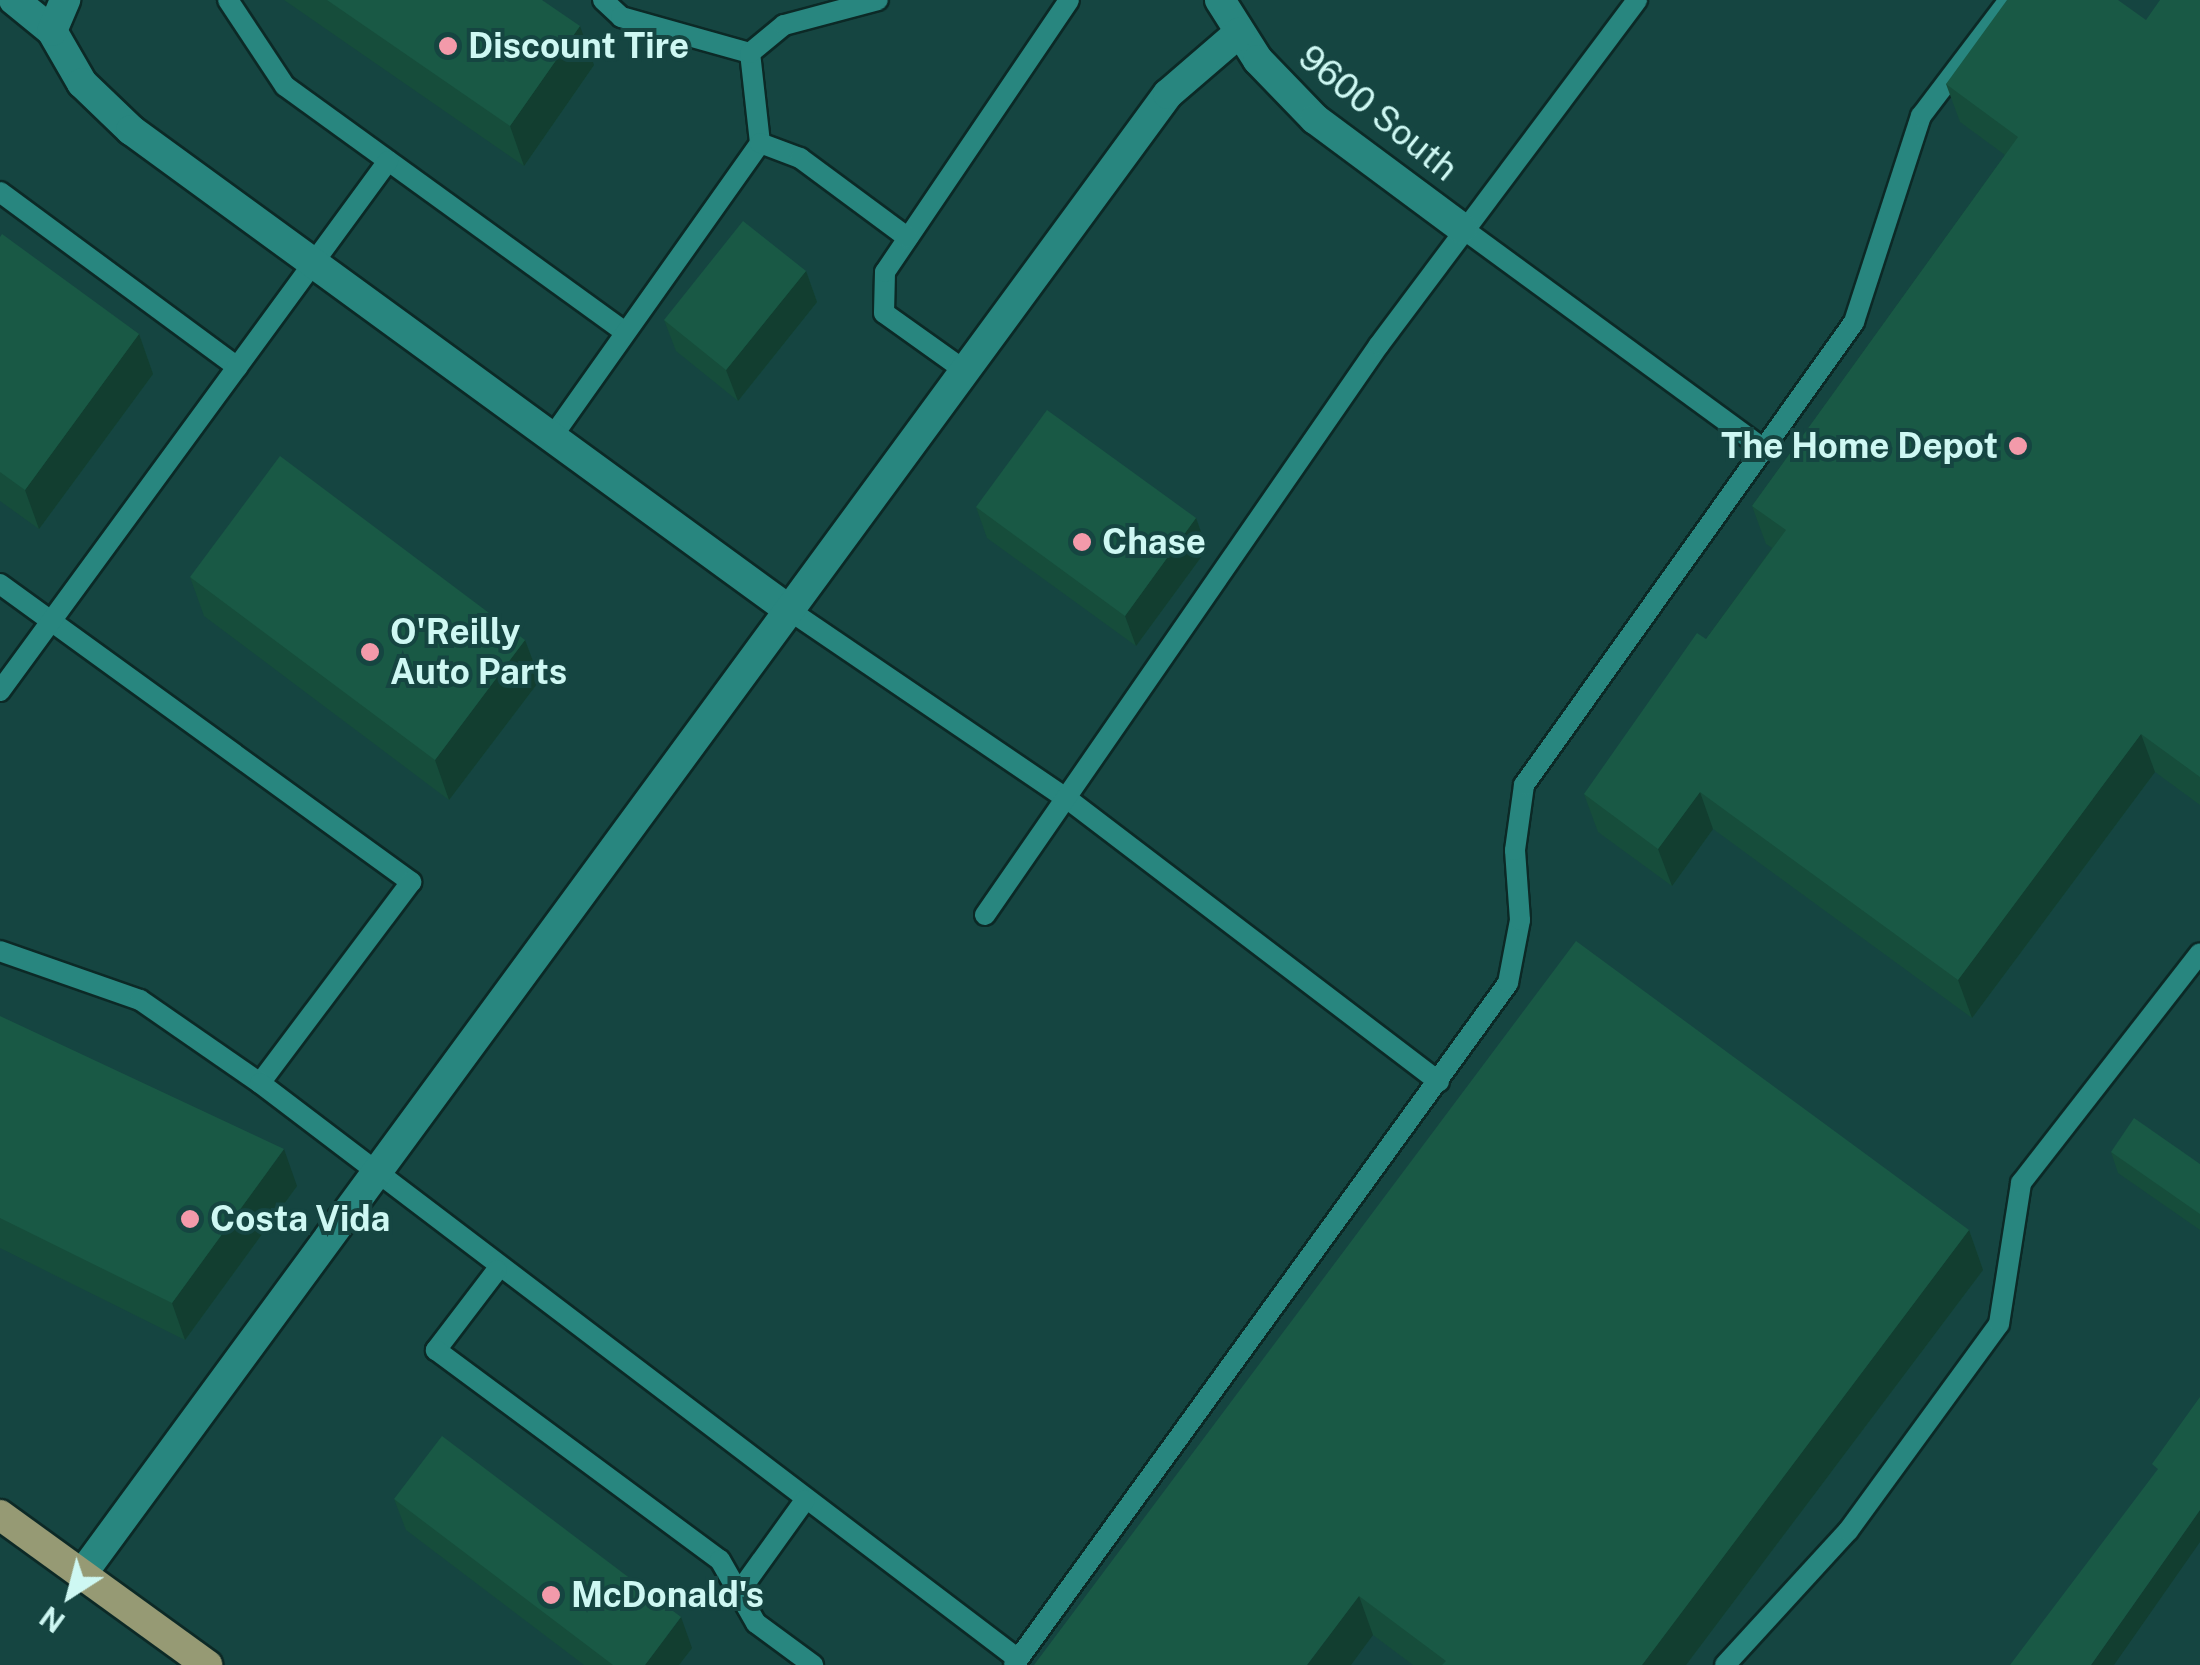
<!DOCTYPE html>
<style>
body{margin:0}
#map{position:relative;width:2200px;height:1665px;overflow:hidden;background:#154541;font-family:"Public Sans",sans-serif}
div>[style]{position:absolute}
.roads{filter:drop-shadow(2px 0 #0c2926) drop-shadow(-2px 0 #0c2926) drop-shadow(0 2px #0c2926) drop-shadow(0 -2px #0c2926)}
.lane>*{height:20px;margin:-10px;padding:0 10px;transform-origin:10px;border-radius:10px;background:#28867f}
.street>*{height:30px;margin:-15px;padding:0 15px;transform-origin:15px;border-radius:15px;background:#28867f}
.primary>*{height:30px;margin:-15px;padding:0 15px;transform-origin:15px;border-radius:15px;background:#969a74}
.wall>*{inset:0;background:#164d3b}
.shaded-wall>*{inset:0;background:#123e30}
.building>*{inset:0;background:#195945}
.dots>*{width:28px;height:28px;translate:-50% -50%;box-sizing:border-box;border:5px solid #154541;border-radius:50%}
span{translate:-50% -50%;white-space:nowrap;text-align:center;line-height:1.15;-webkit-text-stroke:8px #154541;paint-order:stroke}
.poi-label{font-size:35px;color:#cef8f3;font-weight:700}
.left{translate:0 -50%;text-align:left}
.right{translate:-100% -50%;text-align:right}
.street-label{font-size:35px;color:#cef8f3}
.north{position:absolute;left:20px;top:1545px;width:100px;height:100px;-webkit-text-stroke:8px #154541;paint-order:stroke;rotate:216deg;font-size:28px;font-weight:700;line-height:40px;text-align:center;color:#cef8f3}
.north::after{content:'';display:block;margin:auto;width:35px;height:45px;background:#cef8f3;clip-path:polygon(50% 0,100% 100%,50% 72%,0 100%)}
</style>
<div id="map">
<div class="roads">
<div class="lane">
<i style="left:228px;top:0;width:103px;rotate:56.5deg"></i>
<i style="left:285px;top:86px;width:418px;rotate:35.9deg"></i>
<i style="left:603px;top:0;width:25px;rotate:43deg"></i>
<i style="left:621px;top:17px;width:134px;rotate:15.6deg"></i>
<i style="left:760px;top:143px;width:91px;rotate:-96.3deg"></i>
<i style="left:750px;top:53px;width:44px;rotate:-39.5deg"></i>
<i style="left:784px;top:25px;width:97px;rotate:-14.9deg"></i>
<i style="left:0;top:192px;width:295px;rotate:36.4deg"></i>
<i style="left:1462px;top:228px;width:371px;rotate:36.2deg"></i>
<i style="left:964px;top:370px;width:98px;rotate:-144.5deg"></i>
<i style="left:884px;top:313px;width:41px;rotate:-88.6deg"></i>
<i style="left:885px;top:272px;width:328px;rotate:-55.9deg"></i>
<i style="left:552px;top:437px;width:360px;rotate:-54.7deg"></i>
<i style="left:760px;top:143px;width:43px;rotate:20.6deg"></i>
<i style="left:800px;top:158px;width:134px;rotate:36.5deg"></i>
<i style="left:0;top:584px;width:508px;rotate:35.94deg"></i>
<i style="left:411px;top:882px;width:251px;rotate:126.9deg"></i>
<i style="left:789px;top:610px;width:338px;rotate:34.2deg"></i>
<i style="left:1069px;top:800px;width:465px;rotate:37.3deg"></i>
<i style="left:0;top:691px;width:657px;rotate:-53.79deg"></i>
<i style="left:985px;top:915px;width:693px;rotate:-55.35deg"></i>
<i style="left:1379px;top:345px;width:431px;rotate:-53.2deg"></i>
<i style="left:0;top:951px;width:148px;rotate:19.3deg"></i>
<i style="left:140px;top:1000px;width:146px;rotate:34.7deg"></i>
<i style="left:260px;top:1083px;width:952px;rotate:37.23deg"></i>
<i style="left:497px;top:1270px;width:101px;rotate:127.3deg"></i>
<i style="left:436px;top:1350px;width:353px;rotate:36.5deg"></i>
<i style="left:720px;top:1560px;width:73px;rotate:60.3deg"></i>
<i style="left:756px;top:1623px;width:71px;rotate:36.4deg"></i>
<i style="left:739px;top:1592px;width:113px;rotate:-54.3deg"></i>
<i style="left:1014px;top:1665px;width:842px;rotate:-54.08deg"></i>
<i style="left:1508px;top:983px;width:64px;rotate:-79.2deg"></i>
<i style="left:1520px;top:920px;width:70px;rotate:-94.1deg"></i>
<i style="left:1515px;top:850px;width:66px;rotate:-82.1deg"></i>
<i style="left:1524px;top:785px;width:569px;rotate:-54.52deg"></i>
<i style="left:1854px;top:322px;width:217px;rotate:-72deg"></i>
<i style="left:1921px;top:116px;width:146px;rotate:-52.8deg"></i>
<i style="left:1725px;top:1665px;width:182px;rotate:-47.5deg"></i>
<i style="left:1848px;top:1531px;width:256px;rotate:-53.9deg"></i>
<i style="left:1999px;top:1324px;width:143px;rotate:-81.1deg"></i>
<i style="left:2021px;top:1183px;width:291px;rotate:-52.1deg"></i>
</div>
<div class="street">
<i style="left:14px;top:0;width:49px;rotate:39.2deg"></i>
<i style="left:52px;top:31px;width:60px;rotate:60deg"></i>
<i style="left:82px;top:83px;width:68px;rotate:43.8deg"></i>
<i style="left:131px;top:130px;width:814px;rotate:36.11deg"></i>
<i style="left:1220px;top:0;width:71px;rotate:57.7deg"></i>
<i style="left:1258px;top:60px;width:82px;rotate:46deg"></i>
<i style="left:1315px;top:119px;width:183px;rotate:36.6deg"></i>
<i style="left:52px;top:31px;width:34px;rotate:-67deg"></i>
<i style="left:82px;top:1574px;width:1836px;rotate:-53.73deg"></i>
<i style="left:1168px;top:94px;width:94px;rotate:-40.7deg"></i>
</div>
<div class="primary">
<i style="left:0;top:1515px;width:256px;rotate:35.9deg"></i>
</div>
</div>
<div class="wall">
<i style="clip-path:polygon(284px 0,542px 0,594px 65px,524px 166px)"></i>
<i style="clip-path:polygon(2200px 0,2200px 805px,2155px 772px,1972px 1018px,1713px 829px,1672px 886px,1598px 832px,1584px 794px,1706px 639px,1772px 548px,1766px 544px,1752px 506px,2005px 155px,1960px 122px,1946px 84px,2146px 20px)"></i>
<i style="clip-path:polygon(0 237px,139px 334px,153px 374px,39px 529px,0 501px)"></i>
<i style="clip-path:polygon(806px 271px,817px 302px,738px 401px,676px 351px,664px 320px)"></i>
<i style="clip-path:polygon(976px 507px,1196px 518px,1207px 549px,1136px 646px,987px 538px)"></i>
<i style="clip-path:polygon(190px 577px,525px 640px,540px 680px,449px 800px,204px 616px)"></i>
<i style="clip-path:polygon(0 1016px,297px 1186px,185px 1340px,0 1248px)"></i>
<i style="clip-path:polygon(2111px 1152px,2200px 1164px,2200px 1230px,2118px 1173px)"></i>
<i style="clip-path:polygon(1969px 1230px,1983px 1270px,1686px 1665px,1413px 1665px,1373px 1635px,1034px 1665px)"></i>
<i style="clip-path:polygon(394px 1499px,692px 1648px,679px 1665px,584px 1665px,406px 1530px)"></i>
</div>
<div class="shaded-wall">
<i style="clip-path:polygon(580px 26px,594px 65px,524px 166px,510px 126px)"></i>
<i style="clip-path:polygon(806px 271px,817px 302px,738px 401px,726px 370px)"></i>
<i style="clip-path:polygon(139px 334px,153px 374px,39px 529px,25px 490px)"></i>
<i style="clip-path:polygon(1196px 518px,1207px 549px,1136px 646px,1125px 616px)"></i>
<i style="clip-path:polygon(525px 640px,540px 680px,449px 800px,435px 760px)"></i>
<i style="clip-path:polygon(2141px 734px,2155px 772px,1972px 1018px,1958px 980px)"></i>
<i style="clip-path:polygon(1700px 792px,1713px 829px,1672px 886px,1658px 849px)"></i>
<i style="clip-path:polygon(284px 1149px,297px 1186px,185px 1340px,172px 1303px)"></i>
<i style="clip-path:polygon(1969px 1230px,1983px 1270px,1686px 1665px,1642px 1665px)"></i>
<i style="clip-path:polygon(2200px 1510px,2200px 1542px,2114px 1665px,2091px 1665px)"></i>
<i style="clip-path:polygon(1359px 1596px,1373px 1635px,1351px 1665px,1307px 1665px)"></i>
<i style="clip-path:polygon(681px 1617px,692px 1648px,679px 1665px,645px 1665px)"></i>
</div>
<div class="building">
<i style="clip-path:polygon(327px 0,542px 0,580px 26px,510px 126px)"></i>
<i style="clip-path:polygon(2007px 0,2118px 0,2146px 20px,2160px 0,2200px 0,2200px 777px,2141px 734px,1958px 980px,1700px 792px,1658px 849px,1584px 794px,1697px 633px,1706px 639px,1786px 530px,1752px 506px,2018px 137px,1946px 84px)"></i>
<i style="clip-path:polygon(743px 221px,806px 271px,726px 370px,664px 320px)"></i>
<i style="clip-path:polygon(2px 234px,139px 334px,25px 490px,0 472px,0 237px)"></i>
<i style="clip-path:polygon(1047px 410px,1196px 518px,1125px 616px,976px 507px)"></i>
<i style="clip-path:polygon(280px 456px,525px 640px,435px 760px,190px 577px)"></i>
<i style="clip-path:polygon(1576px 941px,1969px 1230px,1642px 1665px,1442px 1665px,1446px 1661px,1359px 1596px,1307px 1665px,1034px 1665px)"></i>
<i style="clip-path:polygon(0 1016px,284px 1149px,172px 1303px,0 1218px)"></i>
<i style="clip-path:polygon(2134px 1118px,2200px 1164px,2200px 1214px,2111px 1152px)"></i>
<i style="clip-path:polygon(2200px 1397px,2200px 1510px,2091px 1665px,2010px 1665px,2158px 1469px,2152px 1464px)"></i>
<i style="clip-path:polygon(442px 1436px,681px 1617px,645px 1665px,613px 1665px,394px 1499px)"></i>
</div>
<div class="dots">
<i style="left:448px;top:46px;background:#f39aaa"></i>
<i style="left:2018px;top:446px;background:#f39aaa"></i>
<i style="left:1082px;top:542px;background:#f39aaa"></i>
<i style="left:370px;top:652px;background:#f39aaa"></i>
<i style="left:190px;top:1219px;background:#f39aaa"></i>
<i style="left:551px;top:1595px;background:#f39aaa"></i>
</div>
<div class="poi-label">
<span class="left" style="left:468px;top:46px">Discount Tire</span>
<span class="right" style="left:1998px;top:446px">The Home Depot</span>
<span class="left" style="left:1102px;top:542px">Chase</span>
<span class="left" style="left:390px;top:652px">O'Reilly<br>Auto Parts</span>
<span class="left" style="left:210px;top:1219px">Costa Vida</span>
<span class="left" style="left:571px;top:1595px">McDonald's</span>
</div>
<div class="street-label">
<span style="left:1378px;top:113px;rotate:39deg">9600 South</span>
</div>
<div class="north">N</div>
</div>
